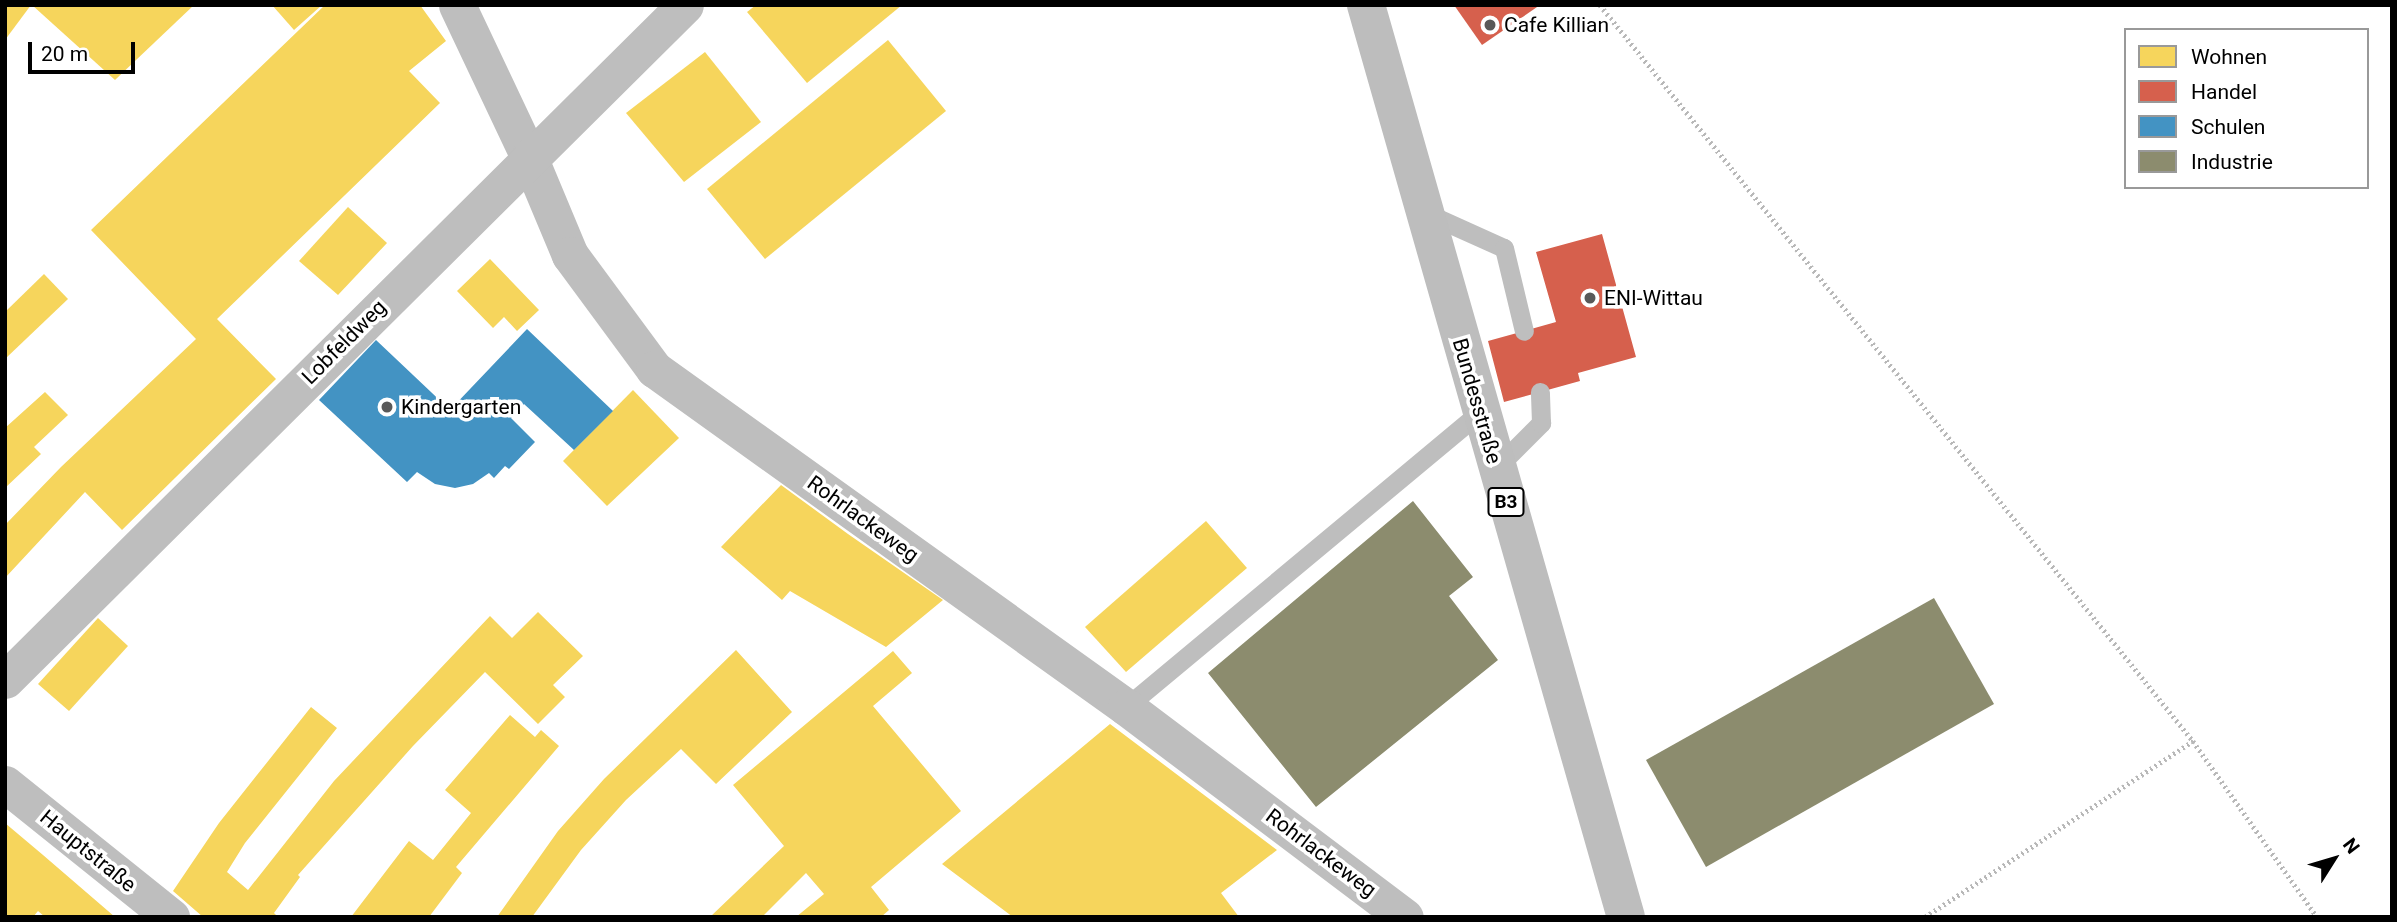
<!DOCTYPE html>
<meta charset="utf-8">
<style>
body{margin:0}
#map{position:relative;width:2397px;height:922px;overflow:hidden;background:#fff;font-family:Roboto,sans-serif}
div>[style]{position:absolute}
.homes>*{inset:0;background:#f6d55c}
.shops>*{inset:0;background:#d6604d}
.schools>*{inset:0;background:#4393c3}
.industry>*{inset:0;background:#8c8c6e}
.path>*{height:4.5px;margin-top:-2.25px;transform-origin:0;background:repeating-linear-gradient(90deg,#b8b8b8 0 2px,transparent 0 5.5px)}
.lane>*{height:19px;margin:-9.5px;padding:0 9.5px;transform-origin:9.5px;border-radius:9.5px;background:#bebebe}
.street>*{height:37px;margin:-18.5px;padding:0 18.5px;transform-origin:18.5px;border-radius:18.5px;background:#bebebe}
.primary>*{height:38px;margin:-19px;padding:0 19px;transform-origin:19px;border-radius:19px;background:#bdbdbd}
.dots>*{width:19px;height:19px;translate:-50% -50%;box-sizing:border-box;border:4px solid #fff;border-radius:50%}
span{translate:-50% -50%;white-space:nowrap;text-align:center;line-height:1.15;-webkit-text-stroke:7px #fff;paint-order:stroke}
.shield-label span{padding:2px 5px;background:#fff;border:2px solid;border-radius:5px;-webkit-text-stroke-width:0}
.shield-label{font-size:19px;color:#000;font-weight:700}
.poi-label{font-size:21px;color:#000}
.left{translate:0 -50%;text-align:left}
.street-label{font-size:21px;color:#000}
.frame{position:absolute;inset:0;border:7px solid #000;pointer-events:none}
.legend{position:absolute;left:2124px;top:28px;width:245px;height:161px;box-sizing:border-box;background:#fff;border:2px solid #999;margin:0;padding:9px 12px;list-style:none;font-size:21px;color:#000}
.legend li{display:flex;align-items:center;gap:14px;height:35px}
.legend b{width:35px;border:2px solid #999}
.north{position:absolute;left:2299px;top:824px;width:70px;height:70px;-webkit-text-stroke:5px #fff;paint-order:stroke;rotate:53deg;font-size:19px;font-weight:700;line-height:28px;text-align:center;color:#000}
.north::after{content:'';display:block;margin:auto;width:24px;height:32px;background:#000;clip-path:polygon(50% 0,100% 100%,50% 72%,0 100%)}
.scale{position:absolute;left:28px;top:42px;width:107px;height:32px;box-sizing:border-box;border:4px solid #000;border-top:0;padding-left:9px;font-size:21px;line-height:24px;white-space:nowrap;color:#000;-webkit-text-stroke:5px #fff;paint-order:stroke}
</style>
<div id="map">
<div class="homes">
<i style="clip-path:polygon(5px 5px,31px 5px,5px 40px)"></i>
<i style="clip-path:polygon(32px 5px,194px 5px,115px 80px)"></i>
<i style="clip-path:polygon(272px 5px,322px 5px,294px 30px)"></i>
<i style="clip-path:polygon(325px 5px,420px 5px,446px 41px,409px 71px,440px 103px,217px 319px,276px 379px,122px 530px,85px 492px,5px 578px,5px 525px,61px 467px,196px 339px,91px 230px)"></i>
<i style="clip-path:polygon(756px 5px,902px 5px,807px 83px,747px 12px)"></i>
<i style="clip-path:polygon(888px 40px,946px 111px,765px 259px,707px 189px)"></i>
<i style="clip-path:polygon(705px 52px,761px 122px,684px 182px,626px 113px)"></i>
<i style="clip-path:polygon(348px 207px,387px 243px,338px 295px,299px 261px)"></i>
<i style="clip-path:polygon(490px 259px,539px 310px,517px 331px,504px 317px,493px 328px,457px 291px)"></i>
<i style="clip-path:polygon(44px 274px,68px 299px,5px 359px,5px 312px)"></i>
<i style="clip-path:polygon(633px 390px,679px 438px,607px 506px,563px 461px)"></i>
<i style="clip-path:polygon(45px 392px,68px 415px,34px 447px,41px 454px,5px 488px,5px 428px)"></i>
<i style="clip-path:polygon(781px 485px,848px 534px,943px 600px,886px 647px,790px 591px,782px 600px,721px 547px)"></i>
<i style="clip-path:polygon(1206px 521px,1247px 568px,1126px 672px,1085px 627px)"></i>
<i style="clip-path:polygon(538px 612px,583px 656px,553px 685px,565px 697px,538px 724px,485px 672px,413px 746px,298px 875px,300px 877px,274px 913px,278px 917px,203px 917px,173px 891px,219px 823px,311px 707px,337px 728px,245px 843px,227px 872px,248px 890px,334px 781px,490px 616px,512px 638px)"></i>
<i style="clip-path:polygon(98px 618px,128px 646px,69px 711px,38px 684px)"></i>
<i style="clip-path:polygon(736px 650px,792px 712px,716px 784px,681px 749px,626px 800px,581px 850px,532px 917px,497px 917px,558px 831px,604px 779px)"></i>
<i style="clip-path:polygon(893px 651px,912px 673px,873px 706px,961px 811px,871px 887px,889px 910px,881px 917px,796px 917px,824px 894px,806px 873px,762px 917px,710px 917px,784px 846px,733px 785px)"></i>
<i style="clip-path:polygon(510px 715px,535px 737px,541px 730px,559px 746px,456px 867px,462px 873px,429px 917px,351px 917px,409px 841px,433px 860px,471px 813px,445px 790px)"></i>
<i style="clip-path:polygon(1110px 724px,1277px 850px,1221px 893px,1239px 917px,1013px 917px,942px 864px)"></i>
<i style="clip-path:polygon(5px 823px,43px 855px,115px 917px,45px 917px,38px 911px,33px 917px,5px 917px)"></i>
</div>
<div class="shops">
<i style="clip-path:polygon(1454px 5px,1540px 5px,1482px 45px)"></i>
<i style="clip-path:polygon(1602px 234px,1636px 357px,1578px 373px,1580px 381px,1504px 402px,1488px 341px,1556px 322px,1536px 252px)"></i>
</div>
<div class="schools">
<i style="clip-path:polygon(527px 329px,613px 411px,574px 450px,524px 404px,511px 418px,535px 442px,509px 469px,505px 466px,494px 478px,489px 473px,473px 484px,455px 488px,435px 484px,417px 472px,407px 482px,319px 400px,376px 340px,450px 410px)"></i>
</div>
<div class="industry">
<i style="clip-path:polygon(1413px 501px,1473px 577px,1449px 596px,1498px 660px,1316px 807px,1208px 673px)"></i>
<i style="clip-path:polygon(1934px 598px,1994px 704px,1706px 867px,1646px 760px)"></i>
</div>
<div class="path">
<i style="left:1600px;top:5px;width:945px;rotate:51.14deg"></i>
<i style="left:2193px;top:741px;width:215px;rotate:54.8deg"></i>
<i style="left:1925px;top:917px;width:321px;rotate:-33.3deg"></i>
</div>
<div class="lane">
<i style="left:1426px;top:213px;width:85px;rotate:24.2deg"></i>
<i style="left:1504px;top:248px;width:85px;rotate:76.5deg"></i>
<i style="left:1496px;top:468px;width:64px;rotate:-45deg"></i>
<i style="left:1541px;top:423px;width:31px;rotate:-92deg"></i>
<i style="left:1126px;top:707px;width:461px;rotate:-39.8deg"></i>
</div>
<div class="street">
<i style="left:457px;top:5px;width:168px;rotate:64.7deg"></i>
<i style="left:529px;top:157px;width:106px;rotate:67.3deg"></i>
<i style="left:570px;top:255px;width:142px;rotate:53.6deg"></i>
<i style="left:654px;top:369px;width:581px;rotate:35.61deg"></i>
<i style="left:1126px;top:707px;width:349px;rotate:37deg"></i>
<i style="left:5px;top:680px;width:958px;rotate:-44.79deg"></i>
<i style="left:5px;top:784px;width:213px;rotate:38.7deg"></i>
</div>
<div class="primary">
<i style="left:1366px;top:5px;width:948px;rotate:74.09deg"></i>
</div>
<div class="dots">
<i style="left:1490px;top:25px;background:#595959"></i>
<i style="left:1590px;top:298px;background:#595959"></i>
<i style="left:387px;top:407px;background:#595959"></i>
</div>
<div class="shield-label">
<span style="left:1506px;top:502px">B3</span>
</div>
<div class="poi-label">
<span class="left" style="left:1504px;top:25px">Cafe Killian</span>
<span class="left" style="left:1604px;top:298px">ENI-Wittau</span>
<span class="left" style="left:401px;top:407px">Kindergarten</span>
</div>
<div class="street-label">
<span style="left:344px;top:342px;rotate:-45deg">Lobfeldweg</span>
<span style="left:1477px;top:401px;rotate:74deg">Bundesstraße</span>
<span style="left:863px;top:519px;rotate:36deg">Rohrlackeweg</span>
<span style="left:88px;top:851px;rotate:39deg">Hauptstraße</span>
<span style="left:1321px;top:853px;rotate:37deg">Rohrlackeweg</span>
</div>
<div class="frame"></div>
<ul class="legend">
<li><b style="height:19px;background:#f6d55c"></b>Wohnen</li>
<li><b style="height:19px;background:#d6604d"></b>Handel</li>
<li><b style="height:19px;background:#4393c3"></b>Schulen</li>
<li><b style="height:19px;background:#8c8c6e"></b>Industrie</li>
</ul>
<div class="north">N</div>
<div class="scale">20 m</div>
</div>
